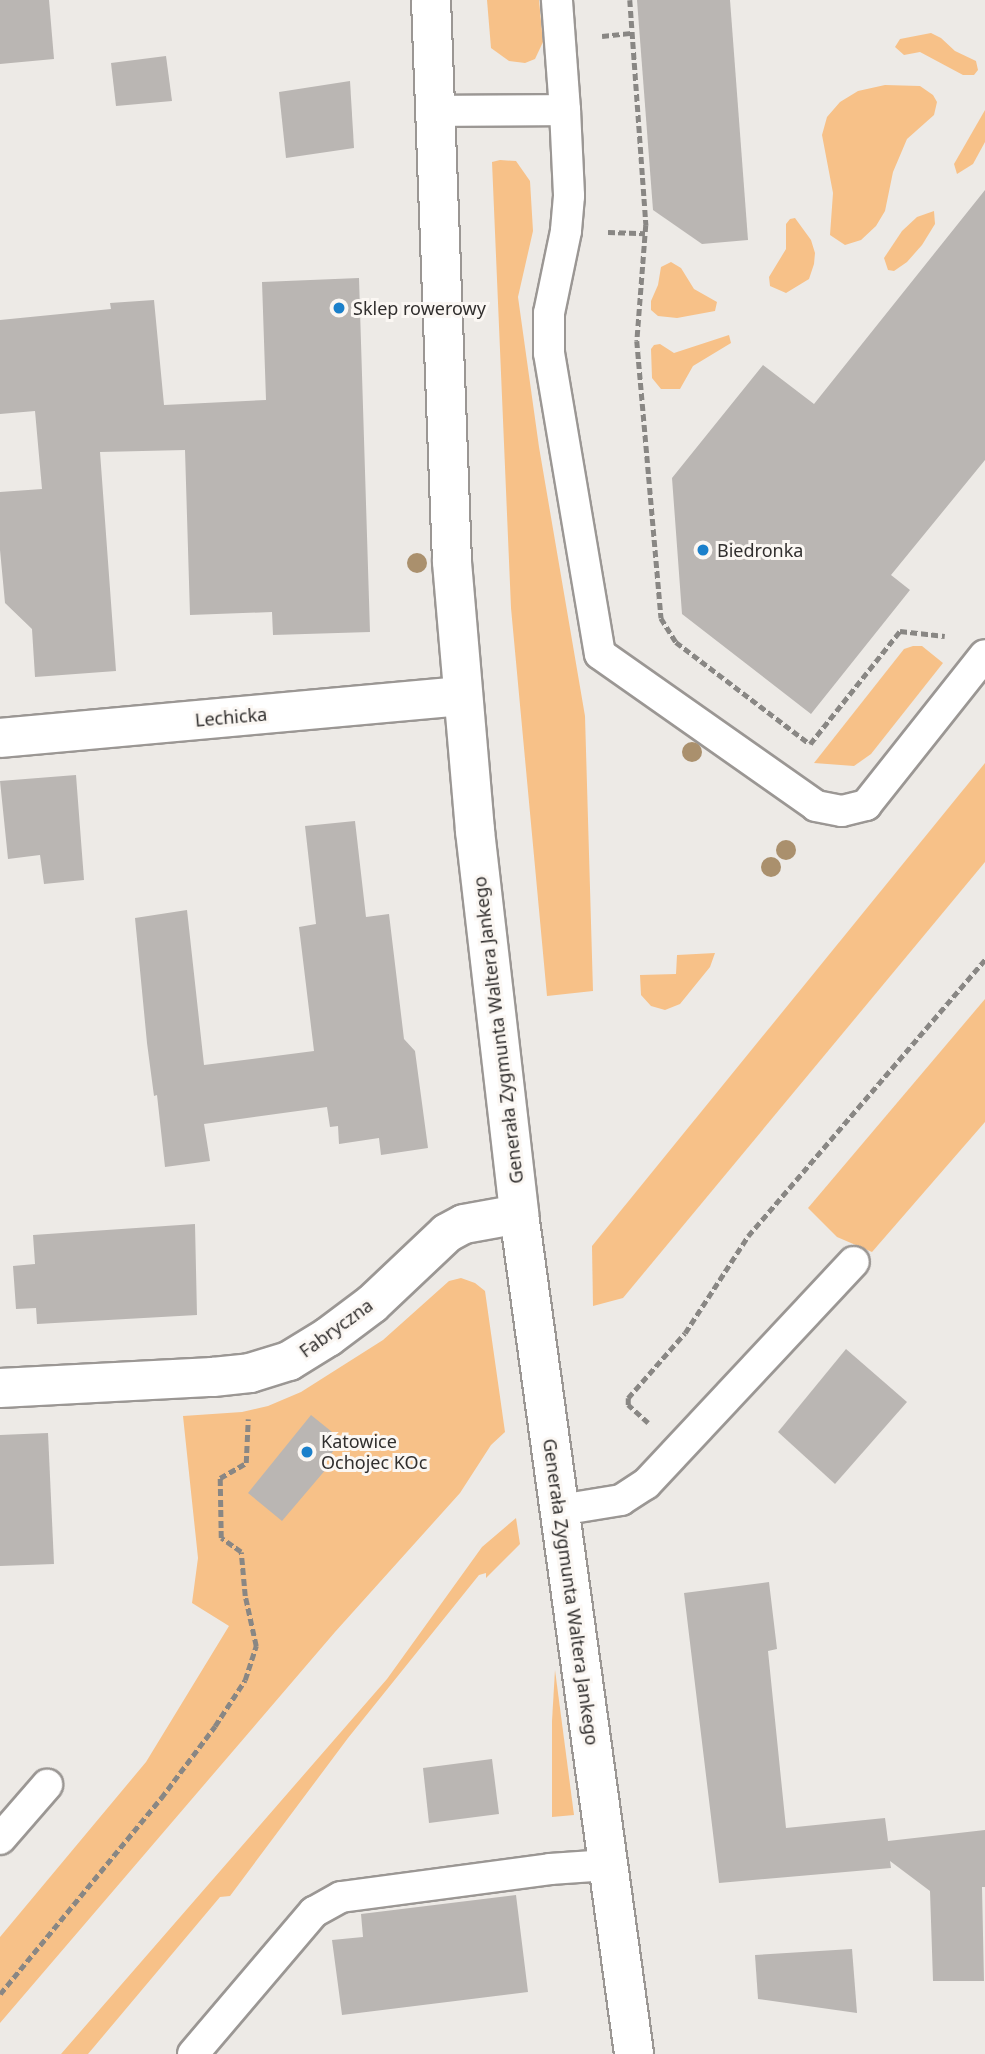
<!DOCTYPE html>
<meta charset="utf-8">
<style>
body{margin:0}
#map{position:relative;width:985px;height:2054px;overflow:hidden;background:#edeae6;font-family:"Noto Sans",sans-serif}
div>[style]{position:absolute}
.green>*{inset:0;background:#f7c188}
.building>*{inset:0;background:#bab6b3}
.path>*{height:4.5px;margin-top:-2.25px;transform-origin:0;background:repeating-linear-gradient(90deg,#898784 0 7px,transparent 0 10.5px)}
.roads{filter:drop-shadow(2px 0 #9b9794) drop-shadow(-2px 0 #9b9794) drop-shadow(0 2px #9b9794) drop-shadow(0 -2px #9b9794)}
.service>*{height:30px;margin:-15px;padding:0 15px;transform-origin:15px;border-radius:15px;background:#fff}
.minor>*{height:38px;margin:-19px;padding:0 19px;transform-origin:19px;border-radius:19px;background:#fff}
.tertiary>*{height:38px;margin:-19px;padding:0 19px;transform-origin:19px;border-radius:19px;background:#fff}
.trees>*{width:20px;height:20px;margin:-10px;border-radius:50%;background:#aa906d}
.dots>*{width:19px;height:19px;translate:-50% -50%;box-sizing:border-box;border:4px solid #fbf7f3;border-radius:50%}
span{translate:-50% -50%;white-space:nowrap;text-align:center;line-height:1.15;-webkit-text-stroke:6px #fbf7f3;paint-order:stroke}
.poi-label{font-size:18px;color:#312f2e}
.left{translate:0 -50%;text-align:left}
.street-label{font-size:18px;color:#312f2e}
</style>
<div id="map">
<div class="green">
<i style="clip-path:polygon(487px 0,539px 0,543px 42px,535px 59px,525px 63px,509px 61px,491px 48px)"></i>
<i style="clip-path:polygon(931px 33px,941px 38px,955px 51px,976px 61px,978px 70px,974px 75px,963px 75px,920px 52px,904px 55px,895px 47px,900px 39px)"></i>
<i style="clip-path:polygon(885px 85px,920px 86px,933px 95px,937px 102px,934px 115px,907px 139px,893px 172px,885px 211px,876px 226px,861px 240px,845px 245px,830px 235px,833px 193px,822px 135px,827px 117px,840px 102px,858px 91px)"></i>
<i style="clip-path:polygon(985px 110px,985px 142px,973px 164px,957px 174px,954px 164px)"></i>
<i style="clip-path:polygon(500px 160px,516px 161px,530px 181px,533px 231px,518px 297px,539px 447px,585px 716px,593px 991px,547px 996px,511px 608px,492px 162px)"></i>
<i style="clip-path:polygon(934px 211px,935px 224px,922px 245px,907px 262px,894px 271px,888px 270px,884px 258px,902px 231px,917px 217px)"></i>
<i style="clip-path:polygon(795px 218px,811px 240px,815px 253px,814px 264px,809px 279px,786px 293px,770px 286px,769px 277px,786px 249px,786px 224px,790px 219px)"></i>
<i style="clip-path:polygon(671px 262px,681px 268px,694px 289px,717px 302px,715px 311px,677px 318px,658px 316px,651px 310px,651px 301px,658px 285px,661px 267px)"></i>
<i style="clip-path:polygon(729px 335px,731px 343px,693px 366px,680px 389px,661px 389px,652px 378px,651px 349px,654px 345px,660px 344px,674px 353px)"></i>
<i style="clip-path:polygon(913px 646px,922px 646px,943px 663px,871px 754px,854px 766px,814px 763px,904px 649px)"></i>
<i style="clip-path:polygon(985px 763px,985px 862px,623px 1298px,593px 1306px,592px 1246px)"></i>
<i style="clip-path:polygon(715px 953px,710px 967px,680px 1004px,665px 1010px,651px 1006px,641px 995px,640px 975px,676px 974px,677px 955px)"></i>
<i style="clip-path:polygon(985px 999px,985px 1122px,872px 1252px,837px 1237px,808px 1208px)"></i>
<i style="clip-path:polygon(461px 1278px,475px 1283px,485px 1291px,505px 1432px,491px 1445px,460px 1493px,335px 1632px,0 2023px,0 1937px,146px 1762px,229px 1626px,192px 1603px,198px 1558px,183px 1416px,242px 1412px,268px 1406px,301px 1392px,383px 1340px,449px 1281px)"></i>
<i style="clip-path:polygon(516px 1518px,520px 1544px,486px 1578px,486px 1573px,479px 1575px,348px 1738px,230px 1896px,220px 1897px,88px 2054px,61px 2054px,387px 1679px,482px 1547px)"></i>
<i style="clip-path:polygon(555px 1670px,574px 1815px,552px 1817px,552px 1721px)"></i>
</div>
<div class="building">
<i style="clip-path:polygon(0 0,49px 0,54px 59px,0 64px)"></i>
<i style="clip-path:polygon(637px 0,730px 0,748px 240px,702px 244px,653px 210px)"></i>
<i style="clip-path:polygon(166px 56px,172px 101px,116px 106px,111px 63px)"></i>
<i style="clip-path:polygon(350px 81px,354px 148px,286px 158px,279px 92px)"></i>
<i style="clip-path:polygon(985px 190px,985px 460px,891px 575px,910px 590px,811px 714px,682px 614px,672px 478px,763px 365px,814px 404px)"></i>
<i style="clip-path:polygon(359px 278px,370px 632px,273px 635px,272px 612px,190px 615px,185px 450px,100px 452px,116px 671px,35px 677px,32px 629px,5px 603px,0 550px,0 492px,42px 489px,35px 411px,0 414px,0 320px,111px 309px,110px 303px,154px 300px,164px 405px,266px 400px,262px 282px)"></i>
<i style="clip-path:polygon(76px 775px,84px 880px,44px 884px,40px 855px,8px 859px,0 781px)"></i>
<i style="clip-path:polygon(355px 821px,366px 917px,389px 914px,404px 1039px,415px 1051px,428px 1148px,381px 1155px,379px 1138px,339px 1144px,338px 1126px,330px 1127px,327px 1107px,204px 1124px,210px 1161px,165px 1167px,157px 1095px,154px 1096px,147px 1043px,135px 918px,187px 910px,204px 1065px,314px 1051px,299px 927px,316px 924px,305px 826px)"></i>
<i style="clip-path:polygon(195px 1224px,197px 1315px,37px 1324px,36px 1308px,16px 1309px,13px 1266px,35px 1264px,33px 1235px)"></i>
<i style="clip-path:polygon(846px 1349px,907px 1402px,835px 1484px,778px 1432px)"></i>
<i style="clip-path:polygon(311px 1415px,342px 1440px,323px 1464px,327px 1468px,282px 1521px,248px 1493px)"></i>
<i style="clip-path:polygon(48px 1433px,54px 1564px,0 1566px,0 1435px)"></i>
<i style="clip-path:polygon(769px 1582px,777px 1649px,768px 1651px,786px 1828px,885px 1818px,888px 1841px,985px 1830px,985px 1887px,982px 1887px,984px 1981px,933px 1981px,930px 1891px,890px 1861px,891px 1868px,719px 1883px,684px 1593px)"></i>
<i style="clip-path:polygon(492px 1759px,499px 1814px,429px 1823px,423px 1768px)"></i>
<i style="clip-path:polygon(516px 1895px,528px 1992px,342px 2015px,332px 1940px,363px 1937px,361px 1914px)"></i>
<i style="clip-path:polygon(852px 1949px,857px 2013px,758px 1999px,755px 1955px)"></i>
</div>
<div class="path">
<i style="left:630px;top:0;width:226px;rotate:85.9deg"></i>
<i style="left:646px;top:225px;width:116px;rotate:94.4deg"></i>
<i style="left:637px;top:341px;width:278px;rotate:85deg"></i>
<i style="left:661px;top:618px;width:28px;rotate:58deg"></i>
<i style="left:676px;top:642px;width:168px;rotate:37.3deg"></i>
<i style="left:810px;top:744px;width:144px;rotate:-51.5deg"></i>
<i style="left:900px;top:631px;width:45px;rotate:6.3deg"></i>
<i style="left:602px;top:36px;width:30px;rotate:-6deg"></i>
<i style="left:608px;top:232px;width:37px;rotate:2deg"></i>
<i style="left:648px;top:1423px;width:27px;rotate:-138deg"></i>
<i style="left:628px;top:1405px;width:7px;rotate:-90deg"></i>
<i style="left:628px;top:1398px;width:86px;rotate:-48.8deg"></i>
<i style="left:685px;top:1333px;width:116px;rotate:-57deg"></i>
<i style="left:748px;top:1236px;width:365px;rotate:-49.4deg"></i>
<i style="left:0;top:1994px;width:254px;rotate:-50.6deg"></i>
<i style="left:161px;top:1798px;width:90px;rotate:-53.1deg"></i>
<i style="left:215px;top:1726px;width:55px;rotate:-56.9deg"></i>
<i style="left:245px;top:1680px;width:36px;rotate:-72deg"></i>
<i style="left:256px;top:1646px;width:51px;rotate:-102.4deg"></i>
<i style="left:245px;top:1596px;width:44px;rotate:-95.2deg"></i>
<i style="left:241px;top:1552px;width:24px;rotate:-145deg"></i>
<i style="left:221px;top:1538px;width:60px;rotate:-91deg"></i>
<i style="left:220px;top:1478px;width:30px;rotate:-30deg"></i>
<i style="left:246px;top:1463px;width:44px;rotate:-87.4deg"></i>
</div>
<div class="roads">
<div class="service">
<i style="left:565px;top:110px;width:86px;rotate:87.3deg"></i>
<i style="left:569px;top:196px;width:35px;rotate:95deg"></i>
<i style="left:566px;top:231px;width:84px;rotate:101.7deg"></i>
<i style="left:549px;top:313px;width:40px;rotate:90deg"></i>
<i style="left:549px;top:353px;width:305px;rotate:80.4deg"></i>
<i style="left:600px;top:654px;width:264px;rotate:35.1deg"></i>
<i style="left:816px;top:806px;width:26px;rotate:11deg"></i>
<i style="left:842px;top:811px;width:25px;rotate:-14deg"></i>
<i style="left:866px;top:805px;width:191px;rotate:-51.6deg"></i>
<i style="left:436px;top:111px;width:129px;rotate:-0.4deg"></i>
<i style="left:565px;top:110px;width:110px;rotate:-94.2deg"></i>
<i style="left:560px;top:1510px;width:62px;rotate:-9.3deg"></i>
<i style="left:621px;top:1500px;width:30px;rotate:-33deg"></i>
<i style="left:646px;top:1484px;width:304px;rotate:-46.9deg"></i>
<i style="left:0;top:1839px;width:72px;rotate:-49deg"></i>
<i style="left:193px;top:2054px;width:187px;rotate:-49.6deg"></i>
<i style="left:314px;top:1912px;width:31px;rotate:-29deg"></i>
<i style="left:341px;top:1897px;width:211px;rotate:-7.6deg"></i>
<i style="left:550px;top:1869px;width:58px;rotate:-3.9deg"></i>
</div>
<div class="minor">
<i style="left:0;top:738px;width:464px;rotate:-5.2deg"></i>
<i style="left:0;top:1388px;width:213px;rotate:-3deg"></i>
<i style="left:213px;top:1377px;width:37px;rotate:-6deg"></i>
<i style="left:250px;top:1373px;width:41px;rotate:-17.1deg"></i>
<i style="left:289px;top:1361px;width:46px;rotate:-31.6deg"></i>
<i style="left:328px;top:1337px;width:55px;rotate:-36.9deg"></i>
<i style="left:372px;top:1304px;width:103px;rotate:-43.4deg"></i>
<i style="left:447px;top:1233px;width:19px;rotate:-28deg"></i>
<i style="left:464px;top:1224px;width:56px;rotate:-10.3deg"></i>
</div>
<div class="tertiary">
<i style="left:431px;top:0;width:562px;rotate:87.86deg"></i>
<i style="left:452px;top:562px;width:270px;rotate:85.1deg"></i>
<i style="left:475px;top:831px;width:386px;rotate:83.4deg"></i>
<i style="left:519px;top:1214px;width:848px;rotate:82.2deg"></i>
</div>
</div>
<div class="trees">
<i style="left:417px;top:563px"></i>
<i style="left:692px;top:752px"></i>
<i style="left:786px;top:850px"></i>
<i style="left:771px;top:867px"></i>
</div>
<div class="dots">
<i style="left:339px;top:308px;background:#1b80cb"></i>
<i style="left:703px;top:550px;background:#1b80cb"></i>
<i style="left:307px;top:1452px;background:#1b80cb"></i>
</div>
<div class="poi-label">
<span class="left" style="left:353px;top:308px">Sklep rowerowy</span>
<span class="left" style="left:717px;top:550px">Biedronka</span>
<span class="left" style="left:321px;top:1452px">Katowice<br>Ochojec KOc</span>
</div>
<div class="street-label">
<span style="left:231px;top:717px;rotate:-5deg">Lechicka</span>
<span style="left:498px;top:1030px;rotate:-97deg">Generała Zygmunta Waltera Jankego</span>
<span style="left:336px;top:1328px;rotate:-36deg">Fabryczna</span>
<span style="left:571px;top:1592px;rotate:82deg">Generała Zygmunta Waltera Jankego</span>
</div>
</div>
